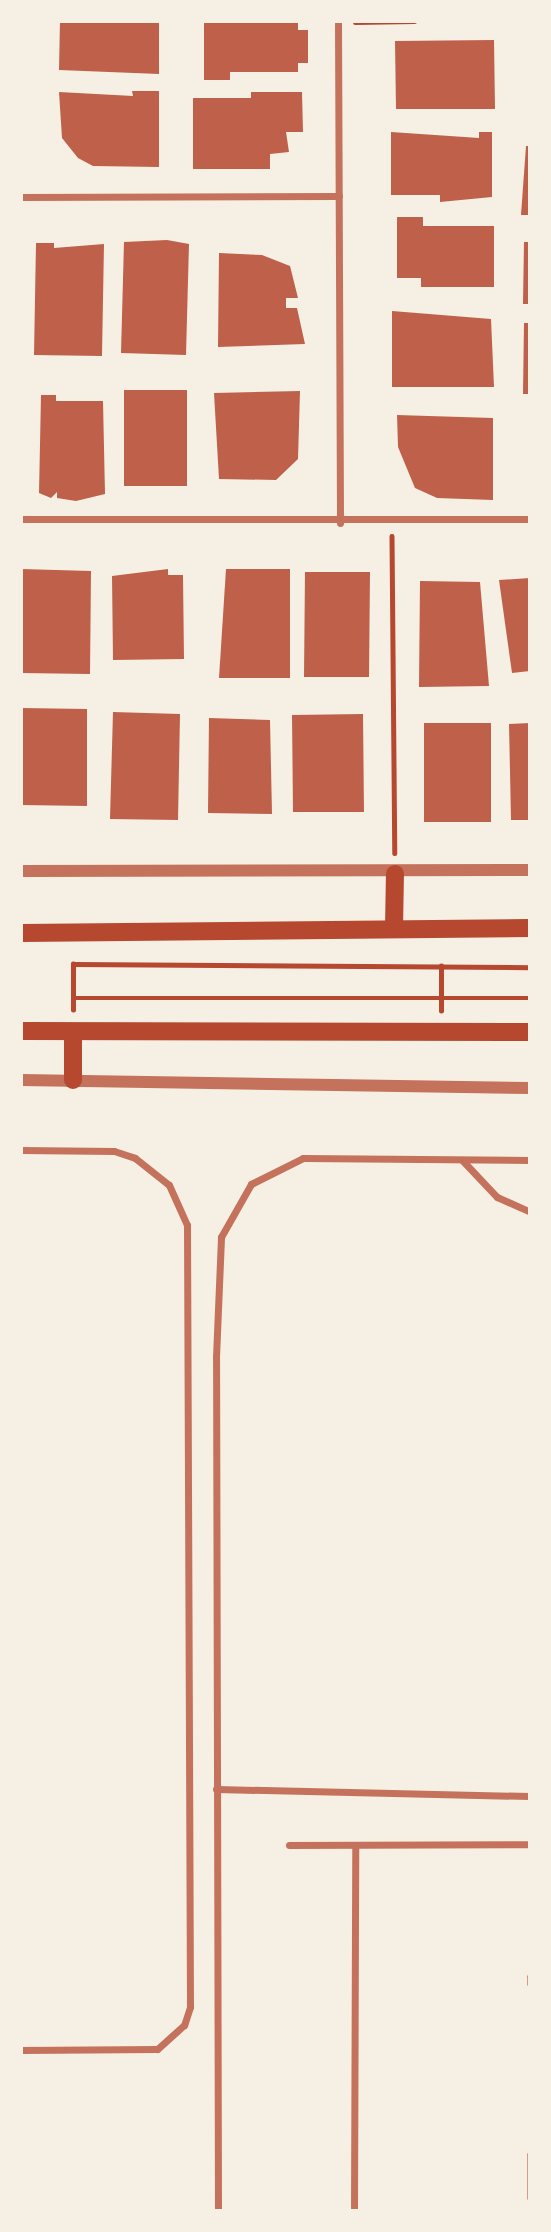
<!DOCTYPE html>
<style>
body{margin:0}
#map{position:relative;width:551px;height:2232px;overflow:hidden;background:#f6efe4;font-family:Figtree,sans-serif}
div>[style]{position:absolute}
.building>*{inset:0;background:#bf614a}
.path>*{height:4.5px;margin:-2.25px;padding:0 2.25px;transform-origin:2.25px;border-radius:2.25px;background:#b5482f}
.minor>*{height:7px;margin:-3.5px;padding:0 3.5px;transform-origin:3.5px;border-radius:3.5px;background:#c5725c}
.tertiary>*{height:12px;margin:-6px;padding:0 6px;transform-origin:6px;border-radius:6px;background:#c5725c}
.primary>*{height:18px;margin:-9px;padding:0 9px;transform-origin:9px;border-radius:9px;background:#b5482f}
span{translate:-50% -50%;white-space:nowrap;text-align:center;line-height:1.15;-webkit-text-stroke:5px #f6efe4;paint-order:stroke}
.frame{position:absolute;inset:0;border:23px solid #f6efe4;pointer-events:none}
</style>
<div id="map">
<div class="building">
<i style="clip-path:polygon(60px 21px,159px 21px,159px 74px,59px 70px)"></i>
<i style="clip-path:polygon(204px 21px,298px 21px,298px 30px,308px 30px,308px 63px,298px 63px,298px 72px,230px 72px,230px 80px,204px 80px)"></i>
<i style="clip-path:polygon(494px 40px,495px 109px,396px 109px,395px 41px)"></i>
<i style="clip-path:polygon(132px 91px,159px 91px,159px 167px,93px 166px,78px 158px,62px 138px,59px 92px,133px 96px)"></i>
<i style="clip-path:polygon(251px 92px,302px 92px,303px 132px,286px 132px,289px 152px,270px 154px,270px 169px,193px 169px,193px 98px,251px 98px)"></i>
<i style="clip-path:polygon(391px 132px,479px 138px,479px 132px,492px 132px,492px 197px,440px 202px,440px 195px,391px 195px)"></i>
<i style="clip-path:polygon(526px 146px,530px 146px,530px 215px,521px 215px)"></i>
<i style="clip-path:polygon(397px 217px,423px 217px,423px 226px,494px 226px,494px 287px,421px 287px,421px 278px,397px 278px)"></i>
<i style="clip-path:polygon(167px 240px,189px 244px,186px 355px,121px 353px,124px 242px)"></i>
<i style="clip-path:polygon(524px 242px,530px 242px,530px 304px,523px 304px)"></i>
<i style="clip-path:polygon(36px 243px,54px 243px,54px 248px,104px 244px,102px 356px,34px 355px)"></i>
<i style="clip-path:polygon(219px 253px,262px 255px,290px 266px,298px 298px,286px 298px,286px 308px,297px 308px,305px 344px,218px 347px)"></i>
<i style="clip-path:polygon(392px 311px,491px 319px,494px 387px,392px 387px)"></i>
<i style="clip-path:polygon(524px 323px,530px 323px,530px 394px,523px 394px)"></i>
<i style="clip-path:polygon(124px 390px,187px 390px,187px 486px,124px 486px)"></i>
<i style="clip-path:polygon(300px 391px,298px 459px,276px 480px,219px 479px,214px 393px)"></i>
<i style="clip-path:polygon(41px 395px,56px 395px,56px 401px,103px 401px,105px 494px,76px 501px,57px 498px,57px 492px,51px 498px,39px 493px)"></i>
<i style="clip-path:polygon(397px 415px,493px 418px,493px 500px,437px 498px,415px 488px,398px 447px)"></i>
<i style="clip-path:polygon(21px 569px,91px 571px,90px 674px,21px 673px)"></i>
<i style="clip-path:polygon(168px 569px,168px 575px,183px 575px,184px 659px,113px 660px,112px 576px)"></i>
<i style="clip-path:polygon(226px 569px,290px 569px,290px 678px,219px 678px)"></i>
<i style="clip-path:polygon(305px 572px,370px 572px,369px 677px,304px 677px)"></i>
<i style="clip-path:polygon(530px 578px,530px 671px,512px 673px,499px 580px)"></i>
<i style="clip-path:polygon(420px 581px,480px 582px,489px 686px,419px 687px)"></i>
<i style="clip-path:polygon(21px 708px,87px 709px,87px 806px,21px 805px)"></i>
<i style="clip-path:polygon(113px 712px,180px 714px,178px 820px,110px 819px)"></i>
<i style="clip-path:polygon(363px 714px,364px 812px,293px 812px,292px 715px)"></i>
<i style="clip-path:polygon(209px 718px,270px 720px,272px 814px,208px 813px)"></i>
<i style="clip-path:polygon(424px 723px,491px 723px,491px 822px,424px 822px)"></i>
<i style="clip-path:polygon(530px 723px,530px 820px,511px 820px,509px 724px)"></i>
</div>
<div class="path">
<i style="left:355px;top:22px;width:59px;rotate:-1deg"></i>
<i style="left:392px;top:536px;width:317px;rotate:89.5deg"></i>
<i style="left:73px;top:998px;width:457px"></i>
<i style="left:73px;top:1010px;width:46px;rotate:-90deg"></i>
<i style="left:73px;top:964px;width:457px;rotate:0.4deg"></i>
<i style="left:441px;top:1011px;width:45px;rotate:-90deg"></i>
<i style="left:530px;top:1976px;width:8px;rotate:90deg"></i>
<i style="left:530px;top:2154px;width:44px;rotate:90deg"></i>
</div>
<div class="minor">
<i style="left:338px;top:21px;width:502px;rotate:89.77deg"></i>
<i style="left:21px;top:197px;width:318px;rotate:-0.2deg"></i>
<i style="left:21px;top:519px;width:509px"></i>
<i style="left:21px;top:1150px;width:93px;rotate:0.6deg"></i>
<i style="left:114px;top:1151px;width:22px;rotate:18deg"></i>
<i style="left:135px;top:1158px;width:43px;rotate:38.5deg"></i>
<i style="left:169px;top:1185px;width:44px;rotate:65.8deg"></i>
<i style="left:187px;top:1225px;width:782px;rotate:89.78deg"></i>
<i style="left:190px;top:2007px;width:19px;rotate:108deg"></i>
<i style="left:184px;top:2025px;width:36px;rotate:138deg"></i>
<i style="left:157px;top:2049px;width:136px;rotate:179.6deg"></i>
<i style="left:462px;top:1160px;width:51px;rotate:46.6deg"></i>
<i style="left:497px;top:1197px;width:36px;rotate:24deg"></i>
<i style="left:216px;top:1789px;width:314px;rotate:1.3deg"></i>
<i style="left:289px;top:1845px;width:241px;rotate:-0.2deg"></i>
<i style="left:218px;top:2211px;width:854px;rotate:-90.13deg"></i>
<i style="left:216px;top:1357px;width:120px;rotate:-87.6deg"></i>
<i style="left:221px;top:1237px;width:61px;rotate:-60.5deg"></i>
<i style="left:251px;top:1184px;width:58px;rotate:-26.6deg"></i>
<i style="left:303px;top:1158px;width:227px;rotate:0.5deg"></i>
<i style="left:354px;top:2211px;width:366px;rotate:-89.8deg"></i>
</div>
<div class="tertiary">
<i style="left:21px;top:871px;width:509px;rotate:-0.11deg"></i>
<i style="left:21px;top:1080px;width:509px;rotate:0.9deg"></i>
</div>
<div class="primary">
<i style="left:394px;top:929px;width:55px;rotate:-89deg"></i>
<i style="left:21px;top:933px;width:509px;rotate:-0.56deg"></i>
<i style="left:21px;top:1031px;width:509px;rotate:0.11deg"></i>
<i style="left:73px;top:1032px;width:48px;rotate:90deg"></i>
</div>
<div class="frame"></div>
</div>
